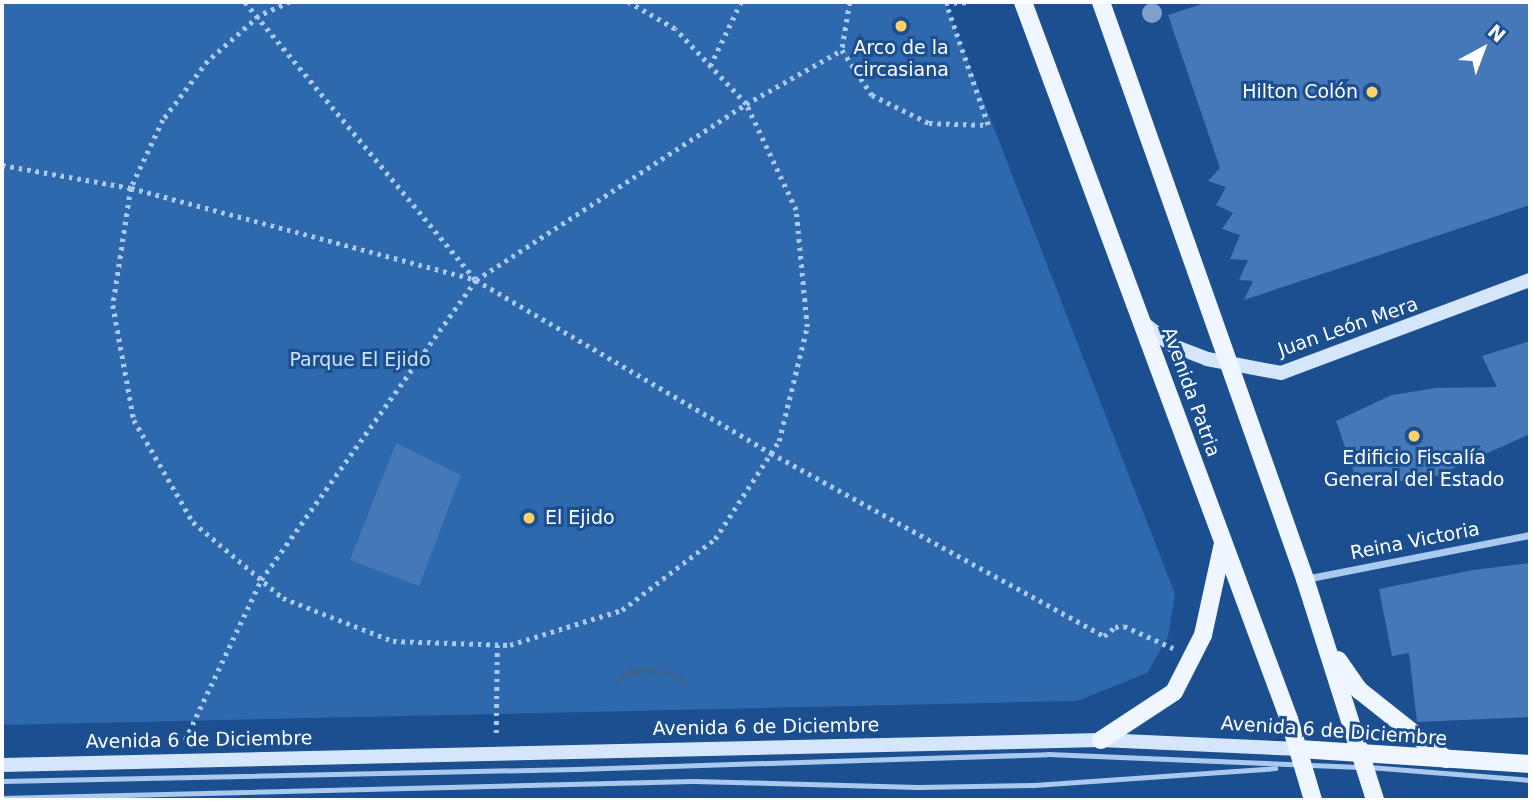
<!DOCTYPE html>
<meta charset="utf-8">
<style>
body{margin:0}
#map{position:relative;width:1532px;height:802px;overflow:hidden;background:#1b4f8f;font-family:"DejaVu Sans",sans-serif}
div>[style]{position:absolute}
.green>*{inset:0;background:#2e69ad}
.water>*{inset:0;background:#3c6290}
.building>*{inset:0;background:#4478b7}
.path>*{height:4.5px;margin-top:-2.25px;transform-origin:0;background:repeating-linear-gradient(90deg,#a9c9ee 0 3.5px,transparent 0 8.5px)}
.lane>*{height:5px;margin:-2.5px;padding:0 2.5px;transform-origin:2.5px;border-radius:2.5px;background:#a9c9ee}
.street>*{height:7px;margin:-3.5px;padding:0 3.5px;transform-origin:3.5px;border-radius:3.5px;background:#a9c9ee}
.secondary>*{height:14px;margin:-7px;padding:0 7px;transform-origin:7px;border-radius:7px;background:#d6e6fa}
.primary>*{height:18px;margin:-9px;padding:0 9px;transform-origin:9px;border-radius:9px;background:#f0f6ff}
.trees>*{width:20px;height:20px;margin:-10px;border-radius:50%;background:#7ea0ca}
.dots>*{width:19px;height:19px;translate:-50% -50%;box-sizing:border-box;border:4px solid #1b4f8f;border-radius:50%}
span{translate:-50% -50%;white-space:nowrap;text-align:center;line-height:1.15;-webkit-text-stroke:6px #1b4f8f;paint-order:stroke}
.poi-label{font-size:19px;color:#fff}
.right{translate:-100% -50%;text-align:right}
.left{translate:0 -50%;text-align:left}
.street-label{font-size:19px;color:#fff}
.park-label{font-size:19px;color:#cfe3fa}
.frame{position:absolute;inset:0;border:4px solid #fff;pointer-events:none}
.north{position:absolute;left:1448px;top:14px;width:70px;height:70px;-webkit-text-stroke:5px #1b4f8f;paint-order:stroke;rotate:41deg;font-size:19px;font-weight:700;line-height:28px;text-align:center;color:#fff}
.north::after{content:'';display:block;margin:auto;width:24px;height:32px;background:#fff;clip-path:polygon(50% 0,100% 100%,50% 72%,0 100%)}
</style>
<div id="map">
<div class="green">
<i style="clip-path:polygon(2px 2px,945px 2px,1175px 594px,1168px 637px,1147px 673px,1077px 701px,2px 725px)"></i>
</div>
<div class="water">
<i style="clip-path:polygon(645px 668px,674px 672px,687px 682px,683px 685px,670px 675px,648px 672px,627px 677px,616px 684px,614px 681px,632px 669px)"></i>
</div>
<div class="building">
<i style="clip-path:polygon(1208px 2px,1530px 2px,1530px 205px,1244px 300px,1253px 281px,1239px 280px,1248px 260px,1230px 259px,1240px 235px,1222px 229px,1233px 213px,1216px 205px,1226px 187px,1208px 181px,1220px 168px,1168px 15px)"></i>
<i style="clip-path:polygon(1530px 341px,1530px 434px,1436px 476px,1359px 487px,1336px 421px,1392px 395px,1436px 388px,1497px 387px,1482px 356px)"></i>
<i style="clip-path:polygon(396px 443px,461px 475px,419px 586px,350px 560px)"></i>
<i style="clip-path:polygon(1530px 563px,1530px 717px,1417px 722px,1409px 653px,1392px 656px,1379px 589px,1473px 570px)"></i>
</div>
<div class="path">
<i style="left:245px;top:2px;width:360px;rotate:50.3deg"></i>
<i style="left:290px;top:2px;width:34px;rotate:156deg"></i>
<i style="left:259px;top:16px;width:68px;rotate:138.6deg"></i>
<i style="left:208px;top:61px;width:74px;rotate:127.3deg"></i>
<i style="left:163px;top:120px;width:75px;rotate:115.2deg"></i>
<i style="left:131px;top:188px;width:118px;rotate:98.7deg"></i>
<i style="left:113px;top:305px;width:117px;rotate:79.7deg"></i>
<i style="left:134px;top:420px;width:118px;rotate:60deg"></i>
<i style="left:193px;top:522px;width:118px;rotate:40.2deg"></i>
<i style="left:283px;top:598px;width:118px;rotate:21.4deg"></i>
<i style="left:393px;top:641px;width:117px;rotate:2deg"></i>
<i style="left:510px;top:645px;width:117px;rotate:-17.4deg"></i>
<i style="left:622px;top:610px;width:117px;rotate:-37.4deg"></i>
<i style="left:715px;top:539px;width:117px;rotate:-56.9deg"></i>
<i style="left:779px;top:441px;width:117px;rotate:-76.2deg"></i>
<i style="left:807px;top:327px;width:118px;rotate:-95.4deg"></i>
<i style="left:796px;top:210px;width:117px;rotate:-115.3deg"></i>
<i style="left:746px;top:104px;width:103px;rotate:-133.4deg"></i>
<i style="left:675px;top:29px;width:54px;rotate:-150.1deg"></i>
<i style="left:850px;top:2px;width:49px;rotate:99.5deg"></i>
<i style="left:842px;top:50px;width:54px;rotate:56.3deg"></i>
<i style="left:872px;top:95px;width:64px;rotate:26.2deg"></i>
<i style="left:929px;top:123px;width:59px;rotate:1.9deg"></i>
<i style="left:988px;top:125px;width:128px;rotate:-109.1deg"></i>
<i style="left:945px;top:3px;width:26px;rotate:-2deg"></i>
<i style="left:710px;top:66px;width:71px;rotate:-64.2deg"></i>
<i style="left:2px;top:165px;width:131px;rotate:10.1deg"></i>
<i style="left:131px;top:188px;width:357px;rotate:14.9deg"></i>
<i style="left:476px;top:280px;width:342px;rotate:30.4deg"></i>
<i style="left:771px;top:453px;width:380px;rotate:28.8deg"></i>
<i style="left:1104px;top:636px;width:14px;rotate:-39deg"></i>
<i style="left:1115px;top:627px;width:9px;rotate:-6deg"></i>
<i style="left:1124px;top:626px;width:54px;rotate:24.2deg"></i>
<i style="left:496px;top:733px;width:88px;rotate:-89.3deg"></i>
<i style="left:185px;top:740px;width:177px;rotate:-64.6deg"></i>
<i style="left:261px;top:580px;width:369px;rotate:-54.4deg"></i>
<i style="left:476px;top:280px;width:322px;rotate:-33.1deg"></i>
<i style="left:746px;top:104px;width:110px;rotate:-29.4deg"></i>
</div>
<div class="lane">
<i style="left:1369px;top:767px;width:162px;rotate:4.6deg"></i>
<i style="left:2px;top:781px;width:574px;rotate:-1.2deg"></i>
<i style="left:576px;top:769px;width:472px;rotate:-1.8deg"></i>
<i style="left:1048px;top:754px;width:312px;rotate:2.4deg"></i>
<i style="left:2px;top:798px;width:691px;rotate:-1.41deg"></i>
<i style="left:693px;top:781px;width:225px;rotate:1.5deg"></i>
<i style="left:918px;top:787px;width:116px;rotate:-1deg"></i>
<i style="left:1034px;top:785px;width:242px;rotate:-4deg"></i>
</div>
<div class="street">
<i style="left:1305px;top:579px;width:229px;rotate:-11.1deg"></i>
</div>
<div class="secondary">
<i style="left:1142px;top:322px;width:37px;rotate:38deg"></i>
<i style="left:1171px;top:345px;width:39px;rotate:21deg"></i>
<i style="left:1207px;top:359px;width:75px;rotate:10.7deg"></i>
<i style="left:1281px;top:373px;width:266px;rotate:-20.5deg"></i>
<i style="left:2px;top:765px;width:1099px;rotate:-1.3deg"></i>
<i style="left:1101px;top:740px;width:198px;rotate:2.6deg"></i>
</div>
<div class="primary">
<i style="left:1023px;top:2px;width:765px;rotate:69.65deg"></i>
<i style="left:1289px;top:719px;width:84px;rotate:73.5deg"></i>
<i style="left:1101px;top:2px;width:612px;rotate:70.53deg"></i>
<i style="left:1305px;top:579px;width:232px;rotate:72.4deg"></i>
<i style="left:1338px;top:660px;width:37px;rotate:55deg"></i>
<i style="left:1359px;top:690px;width:111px;rotate:38.4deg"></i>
<i style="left:1101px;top:740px;width:87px;rotate:-33.3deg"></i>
<i style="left:1174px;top:692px;width:64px;rotate:-63deg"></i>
<i style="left:1203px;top:635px;width:94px;rotate:-77.7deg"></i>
<i style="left:1299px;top:749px;width:231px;rotate:3.7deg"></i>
</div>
<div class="trees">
<i style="left:1152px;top:13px"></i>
</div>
<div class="dots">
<i style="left:901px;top:26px;background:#ffd166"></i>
<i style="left:1372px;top:92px;background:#ffd166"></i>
<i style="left:1414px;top:436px;background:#ffd166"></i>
<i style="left:529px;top:518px;background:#ffd166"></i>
</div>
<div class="poi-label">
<span style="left:901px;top:59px">Arco de la<br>circasiana</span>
<span class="right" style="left:1358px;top:92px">Hilton Colón</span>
<span style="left:1414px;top:469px">Edificio Fiscalía<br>General del Estado</span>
<span class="left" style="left:545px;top:518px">El Ejido</span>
</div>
<div class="street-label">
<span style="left:1348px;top:327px;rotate:-19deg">Juan León Mera</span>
<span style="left:1191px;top:392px;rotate:70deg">Avenida Patria</span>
<span style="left:1415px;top:541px;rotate:-11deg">Reina Victoria</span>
<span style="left:766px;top:727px;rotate:-1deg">Avenida 6 de Diciembre</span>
<span style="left:1334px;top:731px;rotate:4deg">Avenida 6 de Diciembre</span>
<span style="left:199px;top:740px;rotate:-1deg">Avenida 6 de Diciembre</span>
</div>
<div class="park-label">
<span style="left:360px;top:360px">Parque El Ejido</span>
</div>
<div class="frame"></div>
<div class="north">N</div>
</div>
